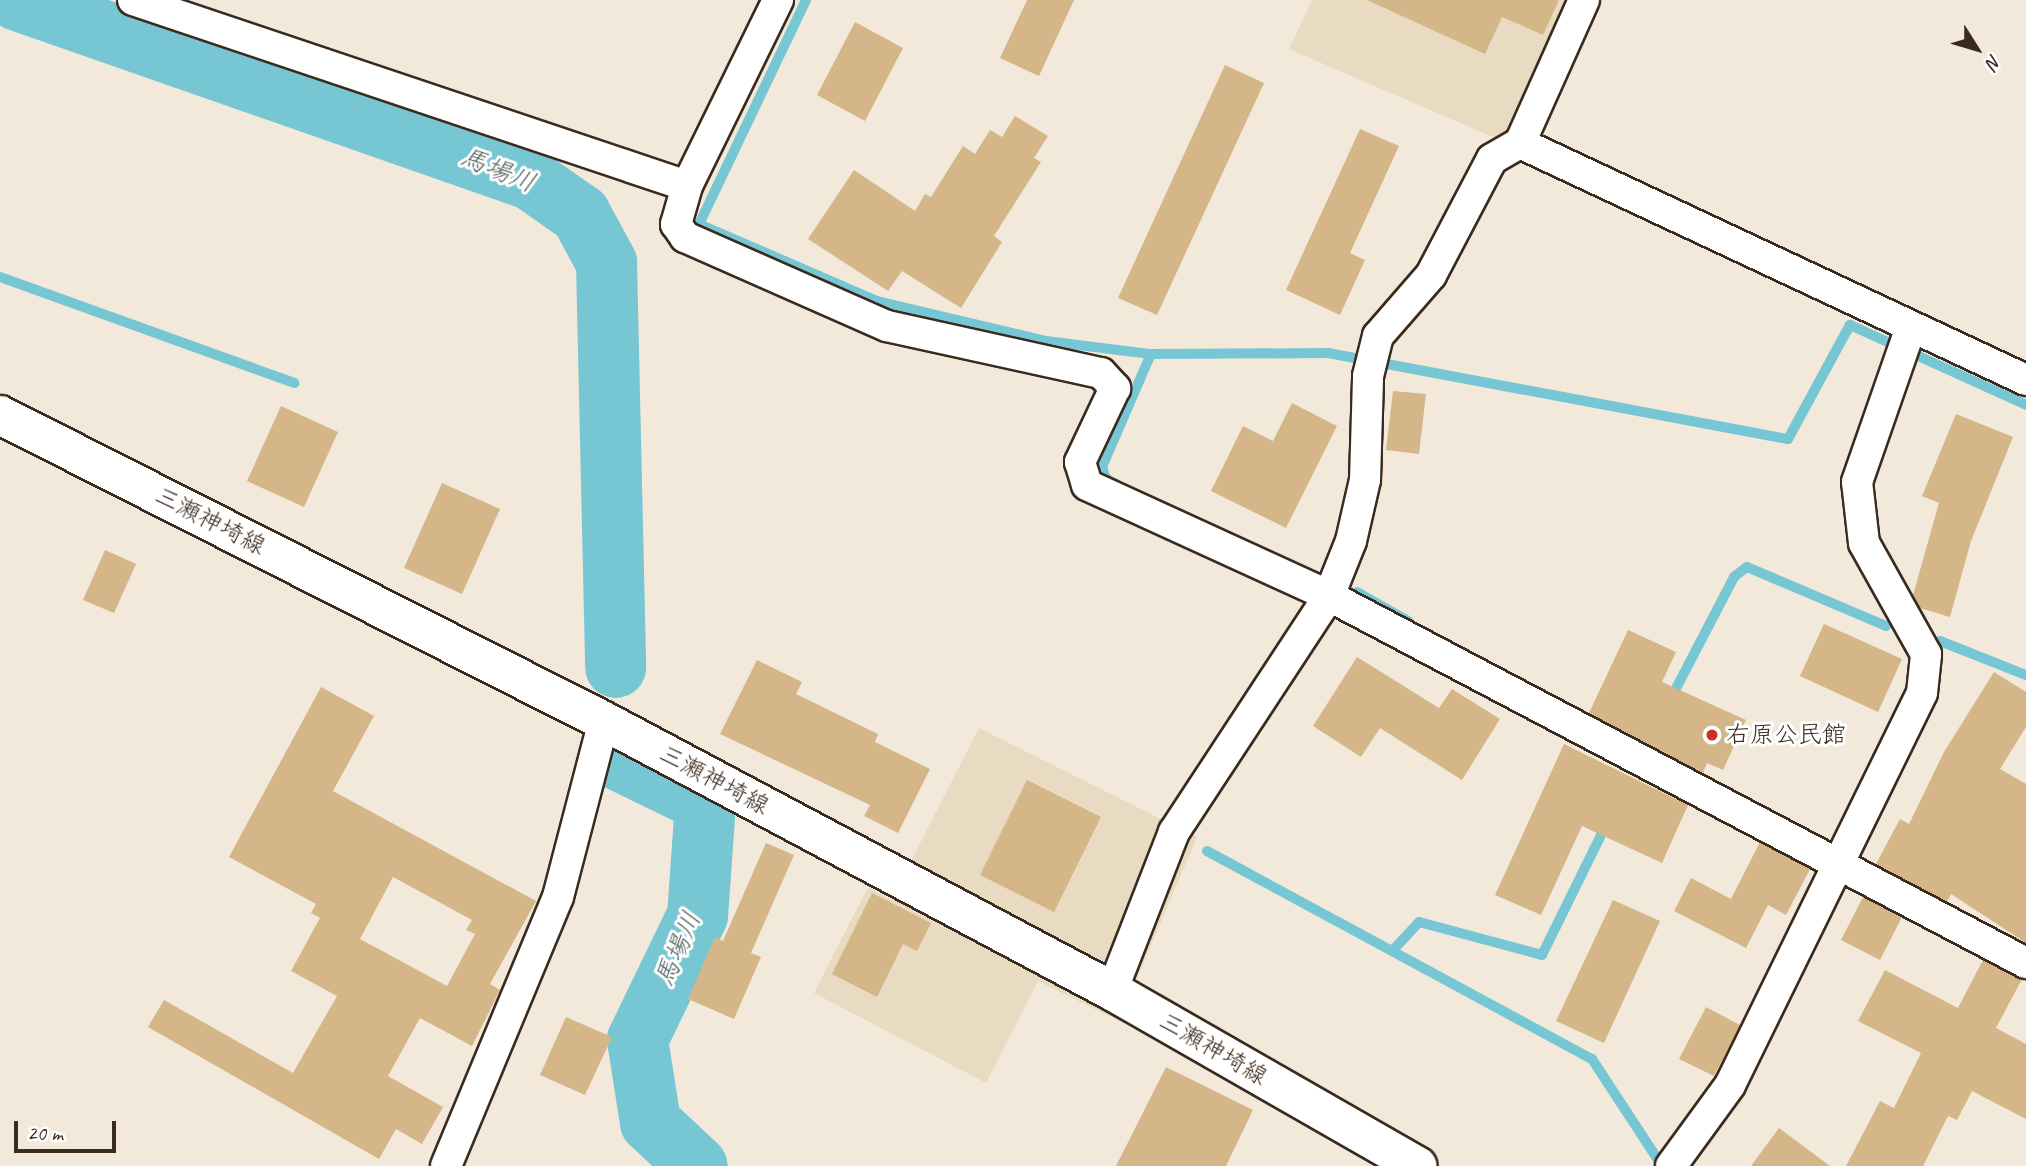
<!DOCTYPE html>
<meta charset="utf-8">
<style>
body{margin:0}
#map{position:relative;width:2026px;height:1166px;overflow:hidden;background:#f2e9db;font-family:Caveat,"Klee One",sans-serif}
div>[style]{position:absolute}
.built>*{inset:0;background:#e9dac2}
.stream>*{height:10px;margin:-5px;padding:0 5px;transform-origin:5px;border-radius:5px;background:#77c6d3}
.river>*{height:61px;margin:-30.5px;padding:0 30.5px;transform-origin:30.5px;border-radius:30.5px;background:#77c6d3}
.building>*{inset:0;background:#d4b688}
.roads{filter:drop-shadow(2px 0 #3b2a1e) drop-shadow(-2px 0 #3b2a1e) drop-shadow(0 2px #3b2a1e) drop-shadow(0 -2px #3b2a1e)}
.street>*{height:30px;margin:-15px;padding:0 15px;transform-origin:15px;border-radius:15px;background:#fff}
.primary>*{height:38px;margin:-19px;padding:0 19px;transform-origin:19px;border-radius:19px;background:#fff}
.dots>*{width:19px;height:19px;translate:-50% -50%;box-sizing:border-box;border:4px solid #fff;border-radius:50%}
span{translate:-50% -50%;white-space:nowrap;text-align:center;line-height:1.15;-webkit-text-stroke:6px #fff;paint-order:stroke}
.street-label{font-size:24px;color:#3b2a1e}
.poi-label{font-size:24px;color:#3b2a1e}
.left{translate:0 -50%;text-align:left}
.water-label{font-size:26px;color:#50615d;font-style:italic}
.north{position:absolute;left:1942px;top:14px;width:70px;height:70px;-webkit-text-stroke:5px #fff;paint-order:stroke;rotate:127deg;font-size:19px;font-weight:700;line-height:28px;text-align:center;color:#3b2a1e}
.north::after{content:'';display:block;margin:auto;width:24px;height:32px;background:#3b2a1e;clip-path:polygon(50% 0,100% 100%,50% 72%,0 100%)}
.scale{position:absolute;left:14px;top:1121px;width:102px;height:32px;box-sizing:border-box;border:4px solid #3b2a1e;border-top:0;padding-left:9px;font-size:21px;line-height:24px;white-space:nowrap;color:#3b2a1e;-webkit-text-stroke:5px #fff;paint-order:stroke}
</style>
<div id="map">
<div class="built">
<i style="clip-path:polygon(1312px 0,1599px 0,1528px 152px,1289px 49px)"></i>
<i style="clip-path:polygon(979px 728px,1197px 837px,1119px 1021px,1038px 981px,986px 1083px,814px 993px,868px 887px,891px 900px)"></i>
</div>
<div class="stream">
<i style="left:806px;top:0;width:248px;rotate:115.5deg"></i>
<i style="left:699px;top:224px;width:194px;rotate:23.4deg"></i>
<i style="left:877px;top:301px;width:174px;rotate:13.3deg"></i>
<i style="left:1046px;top:341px;width:106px;rotate:7.1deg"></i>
<i style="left:1151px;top:354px;width:177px;rotate:-0.3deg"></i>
<i style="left:1328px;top:353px;width:468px;rotate:10.6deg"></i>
<i style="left:1788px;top:439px;width:130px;rotate:-61.5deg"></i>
<i style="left:1850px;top:325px;width:193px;rotate:24.4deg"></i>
<i style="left:0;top:277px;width:313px;rotate:19.8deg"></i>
<i style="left:1116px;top:484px;width:11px;rotate:-153deg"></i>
<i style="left:1106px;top:479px;width:13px;rotate:-108deg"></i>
<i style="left:1102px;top:467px;width:123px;rotate:-66.6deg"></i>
<i style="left:1357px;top:592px;width:59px;rotate:29.6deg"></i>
<i style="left:1940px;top:641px;width:92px;rotate:21.6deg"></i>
<i style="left:1670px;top:700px;width:139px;rotate:-62.5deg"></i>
<i style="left:1734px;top:577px;width:16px;rotate:-38deg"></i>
<i style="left:1747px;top:567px;width:151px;rotate:23deg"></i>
<i style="left:1207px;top:851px;width:438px;rotate:28.4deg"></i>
<i style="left:1592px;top:1059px;width:128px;rotate:56.8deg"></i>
<i style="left:1394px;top:949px;width:37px;rotate:-47deg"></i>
<i style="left:1419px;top:922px;width:127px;rotate:15deg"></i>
<i style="left:1542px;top:955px;width:147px;rotate:-63.8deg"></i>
</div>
<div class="river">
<i style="left:17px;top:0;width:543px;rotate:19.24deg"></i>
<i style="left:530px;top:179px;width:61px;rotate:35deg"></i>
<i style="left:580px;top:214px;width:55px;rotate:61.6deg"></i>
<i style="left:606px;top:262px;width:405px;rotate:88.7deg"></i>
<i style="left:619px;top:760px;width:96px;rotate:26deg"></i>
<i style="left:705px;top:802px;width:113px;rotate:94deg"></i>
<i style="left:697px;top:915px;width:138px;rotate:115.8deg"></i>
<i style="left:637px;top:1039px;width:84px;rotate:81.1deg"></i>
<i style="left:650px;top:1122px;width:64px;rotate:43.1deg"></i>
</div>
<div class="building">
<i style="clip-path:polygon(1027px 0,1074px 0,1039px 76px,1000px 58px)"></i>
<i style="clip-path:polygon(1367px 0,1559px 0,1543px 35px,1502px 17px,1485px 54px)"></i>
<i style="clip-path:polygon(855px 22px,903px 48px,865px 121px,817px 95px)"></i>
<i style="clip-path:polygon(1225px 65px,1264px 83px,1157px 315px,1118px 298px)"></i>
<i style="clip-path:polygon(1015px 116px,1048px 136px,1034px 158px,1041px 162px,994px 236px,1002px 242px,961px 308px,902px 271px,888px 291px,808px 239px,854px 170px,915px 211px,925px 194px,931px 197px,963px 146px,975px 154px,990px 130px,1002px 137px)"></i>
<i style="clip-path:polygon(1360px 129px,1399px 146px,1350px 253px,1365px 260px,1340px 315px,1286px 290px)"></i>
<i style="clip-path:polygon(1393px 391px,1426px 394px,1419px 454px,1386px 450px)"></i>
<i style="clip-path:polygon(1292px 403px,1337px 426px,1286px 528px,1211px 491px,1243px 426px,1273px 441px)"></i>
<i style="clip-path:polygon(281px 406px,338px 432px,304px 507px,247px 481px)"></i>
<i style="clip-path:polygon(1956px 414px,2013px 437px,1971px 541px,1950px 617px,1920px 608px,1913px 595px,1939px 503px,1922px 496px)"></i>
<i style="clip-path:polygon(442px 483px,500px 509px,462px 594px,404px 568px)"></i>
<i style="clip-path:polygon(105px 550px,136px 564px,114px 613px,83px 600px)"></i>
<i style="clip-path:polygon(1824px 624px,1902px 659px,1878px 712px,1800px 676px)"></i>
<i style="clip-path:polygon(1628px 630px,1676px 652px,1662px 682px,1746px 720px,1723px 770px,1707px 763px,1703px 773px,1589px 713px)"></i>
<i style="clip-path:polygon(1357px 657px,1439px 708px,1452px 689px,1500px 719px,1462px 780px,1380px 728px,1361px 757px,1313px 726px)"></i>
<i style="clip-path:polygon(757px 660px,802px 682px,796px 694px,878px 734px,875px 742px,930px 769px,898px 833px,864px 816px,870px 805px,720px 734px)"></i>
<i style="clip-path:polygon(1994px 672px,2026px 692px,2026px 727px,2000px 769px,2026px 784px,2026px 943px,1951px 894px,1947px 902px,1876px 864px,1900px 819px,1909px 824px,1944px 752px)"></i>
<i style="clip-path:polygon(evenodd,321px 687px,374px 716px,333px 791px,536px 901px,490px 984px,500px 990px,472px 1046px,420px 1018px,388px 1076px,443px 1107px,422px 1144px,396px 1129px,379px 1159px,148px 1027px,164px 1000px,293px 1073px,337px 996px,291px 971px,320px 918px,311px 913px,316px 904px,229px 857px,321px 687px,393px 877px,472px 920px,466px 930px,475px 934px,447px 986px,360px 939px,393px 877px)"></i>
<i style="clip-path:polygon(1564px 744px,1688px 805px,1662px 863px,1582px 826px,1541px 915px,1495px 895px)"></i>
<i style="clip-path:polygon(1027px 780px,1101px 817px,1054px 912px,980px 875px)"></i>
<i style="clip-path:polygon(1760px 842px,1810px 869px,1786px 915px,1768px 905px,1746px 948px,1674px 911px,1691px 878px,1731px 899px)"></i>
<i style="clip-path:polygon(766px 843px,794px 855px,751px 953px,761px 957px,734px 1019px,688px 999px,715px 937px,723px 941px)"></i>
<i style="clip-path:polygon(872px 893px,931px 923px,917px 951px,903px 944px,877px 997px,832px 974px)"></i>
<i style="clip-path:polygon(1863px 897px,1902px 917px,1880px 960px,1841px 940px)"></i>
<i style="clip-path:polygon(1613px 900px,1660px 921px,1604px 1043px,1556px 1021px)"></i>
<i style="clip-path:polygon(1983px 960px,2022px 979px,1996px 1028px,2026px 1044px,2026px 1119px,1972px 1091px,1957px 1120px,1948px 1116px,1923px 1166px,1846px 1166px,1880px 1101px,1894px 1108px,1921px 1053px,1858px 1021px,1885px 970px,1958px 1008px)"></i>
<i style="clip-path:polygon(1706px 1007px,1740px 1025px,1714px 1076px,1679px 1059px)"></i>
<i style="clip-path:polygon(566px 1017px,612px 1037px,585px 1095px,540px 1075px)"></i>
<i style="clip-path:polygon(1166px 1067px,1253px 1110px,1226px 1166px,1116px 1166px)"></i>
<i style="clip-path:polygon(1779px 1128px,1830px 1166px,1751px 1166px)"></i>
</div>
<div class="roads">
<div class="street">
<i style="left:133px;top:0;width:584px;rotate:18.56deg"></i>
<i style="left:778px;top:0;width:207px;rotate:116.1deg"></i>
<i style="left:687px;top:186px;width:40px;rotate:106deg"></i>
<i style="left:676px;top:224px;width:16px;rotate:55deg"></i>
<i style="left:685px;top:237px;width:221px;rotate:23.8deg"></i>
<i style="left:887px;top:326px;width:219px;rotate:12.4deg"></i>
<i style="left:1101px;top:373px;width:21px;rotate:47deg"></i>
<i style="left:1115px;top:388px;width:82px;rotate:115.3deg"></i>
<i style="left:1080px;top:462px;width:24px;rotate:73deg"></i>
<i style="left:1087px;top:485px;width:266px;rotate:24.6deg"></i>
<i style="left:1329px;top:596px;width:788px;rotate:27.77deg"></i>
<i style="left:1520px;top:143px;width:559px;rotate:25.1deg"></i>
<i style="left:1112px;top:991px;width:171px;rotate:-68.7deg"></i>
<i style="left:1174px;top:832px;width:282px;rotate:-56.7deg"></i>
<i style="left:1329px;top:596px;width:59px;rotate:-68.2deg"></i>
<i style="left:1351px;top:541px;width:63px;rotate:-77.1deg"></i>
<i style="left:1365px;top:480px;width:104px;rotate:-88.3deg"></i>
<i style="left:1368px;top:376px;width:41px;rotate:-76deg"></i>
<i style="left:1378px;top:336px;width:81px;rotate:-49deg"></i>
<i style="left:1431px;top:275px;width:131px;rotate:-62.3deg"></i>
<i style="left:1492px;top:159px;width:32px;rotate:-30deg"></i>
<i style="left:1520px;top:143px;width:157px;rotate:-65.9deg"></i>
<i style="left:446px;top:1166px;width:291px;rotate:-67.4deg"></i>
<i style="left:558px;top:897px;width:182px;rotate:-75.4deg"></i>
<i style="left:1671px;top:1166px;width:100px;rotate:-53.9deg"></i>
<i style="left:1730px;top:1085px;width:436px;rotate:-63.9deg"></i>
<i style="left:1922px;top:693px;width:39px;rotate:-84deg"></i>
<i style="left:1926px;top:654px;width:127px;rotate:-119.2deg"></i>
<i style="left:1864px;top:543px;width:61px;rotate:-96.5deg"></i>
<i style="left:1857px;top:482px;width:164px;rotate:-70.8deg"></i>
</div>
<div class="primary">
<i style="left:0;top:415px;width:677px;rotate:26.87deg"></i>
<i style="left:604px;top:721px;width:575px;rotate:27.99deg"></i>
<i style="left:1112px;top:991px;width:352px;rotate:29.8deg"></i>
</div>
</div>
<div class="dots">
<i style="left:1712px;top:735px;background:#c8321e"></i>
</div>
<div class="street-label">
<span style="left:210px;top:521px;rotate:27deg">三瀬神埼線</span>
<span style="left:714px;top:780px;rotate:28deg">三瀬神埼線</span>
<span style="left:1213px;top:1049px;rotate:30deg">三瀬神埼線</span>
</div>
<div class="poi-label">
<span class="left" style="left:1726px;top:735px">右原公民館</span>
</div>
<div class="water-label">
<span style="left:498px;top:170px;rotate:22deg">馬場川</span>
<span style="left:678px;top:949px;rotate:-67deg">馬場川</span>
</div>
<div class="north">N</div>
<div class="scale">20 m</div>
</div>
